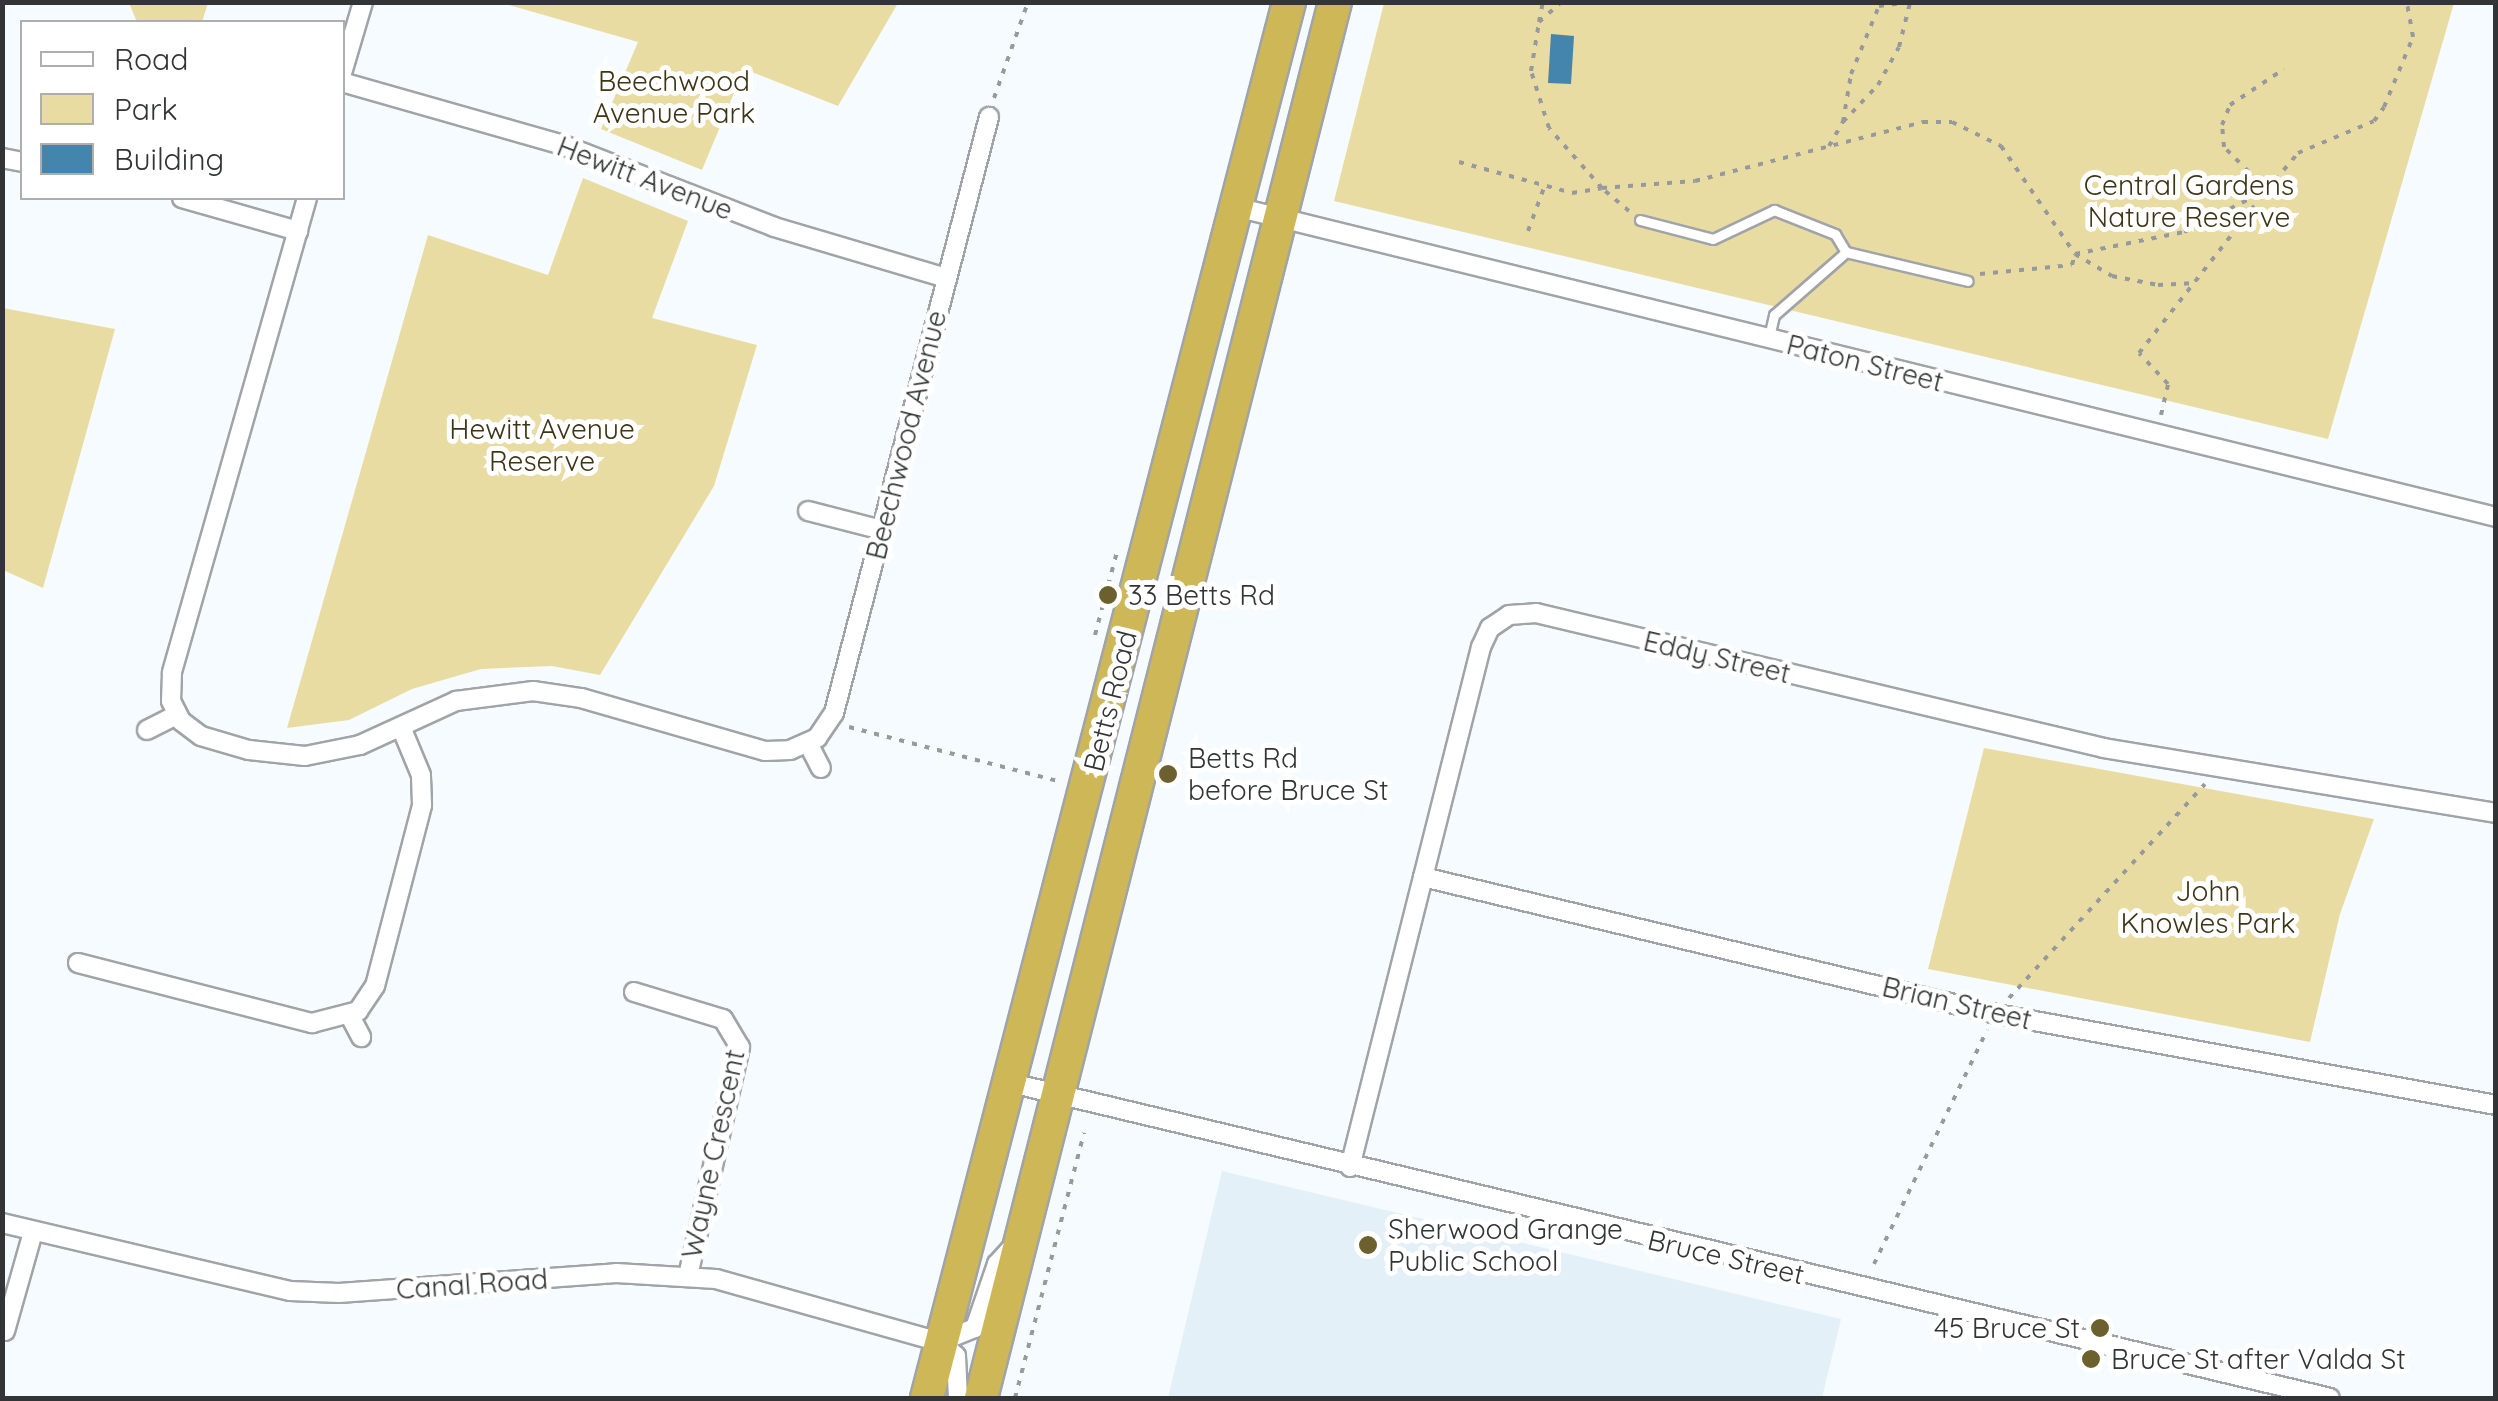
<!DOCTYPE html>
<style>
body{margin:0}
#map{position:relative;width:2498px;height:1401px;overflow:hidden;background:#f6fbff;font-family:Quicksand,sans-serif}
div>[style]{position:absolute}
.built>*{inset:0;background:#e3f0f8}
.green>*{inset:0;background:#e9dca3}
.building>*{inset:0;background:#4385ac}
.path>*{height:4px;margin-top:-2px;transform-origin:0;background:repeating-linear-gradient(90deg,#969a9c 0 5px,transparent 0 13px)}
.roads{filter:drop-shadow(2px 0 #a0a4a8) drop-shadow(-2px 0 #a0a4a8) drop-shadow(0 2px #a0a4a8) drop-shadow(0 -2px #a0a4a8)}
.lane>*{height:9px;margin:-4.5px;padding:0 4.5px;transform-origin:4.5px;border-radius:4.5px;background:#fff}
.street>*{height:18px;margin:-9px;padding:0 9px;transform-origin:9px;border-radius:9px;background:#fff}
.highway>*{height:32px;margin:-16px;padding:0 16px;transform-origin:16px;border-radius:16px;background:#cdb757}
.dots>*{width:28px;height:28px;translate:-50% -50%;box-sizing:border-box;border:5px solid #fff;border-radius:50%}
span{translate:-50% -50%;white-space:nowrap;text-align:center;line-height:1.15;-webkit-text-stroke:10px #fff;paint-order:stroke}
.park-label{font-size:28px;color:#3c3516}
.street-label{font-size:28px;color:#323435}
.poi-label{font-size:28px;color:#323435}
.left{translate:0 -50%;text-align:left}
.right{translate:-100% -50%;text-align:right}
.frame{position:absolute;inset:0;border:5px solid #323435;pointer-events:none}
.legend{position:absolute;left:20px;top:20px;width:325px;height:180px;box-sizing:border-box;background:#fff;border:2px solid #adaeae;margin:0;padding:12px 18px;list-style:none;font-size:30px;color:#323435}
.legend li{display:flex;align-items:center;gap:20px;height:50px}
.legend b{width:50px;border:2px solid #adaeae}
</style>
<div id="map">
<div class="built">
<i style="clip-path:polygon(1222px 1171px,1841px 1319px,1822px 1398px,1168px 1398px)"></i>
</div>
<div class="green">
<i style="clip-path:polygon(129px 3px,208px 3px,202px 22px,137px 22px)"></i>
<i style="clip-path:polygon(502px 3px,898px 3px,838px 106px,744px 69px,702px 170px,601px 129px,638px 42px)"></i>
<i style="clip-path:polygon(1384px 3px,2454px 3px,2328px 439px,1334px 201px)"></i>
<i style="clip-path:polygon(583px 178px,688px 221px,652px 318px,757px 345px,714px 486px,600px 675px,552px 666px,481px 669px,412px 689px,349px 720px,287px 728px,428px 235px,548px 275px)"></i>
<i style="clip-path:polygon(3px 308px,115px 329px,43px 588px,3px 570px)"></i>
<i style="clip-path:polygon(1984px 748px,2374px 819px,2340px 914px,2310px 1042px,1928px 969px)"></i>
</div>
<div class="building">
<i style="clip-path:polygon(1551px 34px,1574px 36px,1571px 84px,1548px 83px)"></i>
</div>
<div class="path">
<i style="left:1539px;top:22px;width:20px;rotate:-79deg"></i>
<i style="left:994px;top:98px;width:102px;rotate:-70.5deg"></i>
<i style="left:1843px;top:122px;width:51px;rotate:-46.6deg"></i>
<i style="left:1878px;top:85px;width:43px;rotate:-61.1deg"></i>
<i style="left:1899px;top:47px;width:45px;rotate:-76deg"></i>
<i style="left:1829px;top:146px;width:28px;rotate:-60deg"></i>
<i style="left:1843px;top:122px;width:49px;rotate:-80.5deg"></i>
<i style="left:1851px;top:74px;width:74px;rotate:-67.6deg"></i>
<i style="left:1879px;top:6px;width:32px;rotate:-7deg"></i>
<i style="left:1459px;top:162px;width:117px;rotate:15.3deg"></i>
<i style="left:1572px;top:193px;width:30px;rotate:-9deg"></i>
<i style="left:1602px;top:188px;width:80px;rotate:-131.5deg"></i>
<i style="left:1549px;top:128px;width:60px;rotate:-107.5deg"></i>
<i style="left:1531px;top:71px;width:50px;rotate:-80.7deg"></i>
<i style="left:1539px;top:22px;width:30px;rotate:-42deg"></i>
<i style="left:1629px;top:211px;width:35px;rotate:-140deg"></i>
<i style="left:1602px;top:188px;width:93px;rotate:-4.3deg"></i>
<i style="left:1695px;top:181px;width:236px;rotate:-14.5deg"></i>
<i style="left:1923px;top:122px;width:29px"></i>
<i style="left:1952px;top:122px;width:55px;rotate:26.1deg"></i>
<i style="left:2001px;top:146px;width:131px;rotate:55.6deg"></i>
<i style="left:2075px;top:254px;width:43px;rotate:30.7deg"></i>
<i style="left:2112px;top:276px;width:47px;rotate:11.1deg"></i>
<i style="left:2158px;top:285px;width:38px;rotate:-3deg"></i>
<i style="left:1528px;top:231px;width:49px;rotate:-69.7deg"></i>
<i style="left:1980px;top:274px;width:92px;rotate:-5.6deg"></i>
<i style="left:2072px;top:265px;width:11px;rotate:-75deg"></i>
<i style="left:2075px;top:254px;width:111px;rotate:-11.4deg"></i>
<i style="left:2184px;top:232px;width:93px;rotate:-26.8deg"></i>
<i style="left:2267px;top:190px;width:48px;rotate:-50deg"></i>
<i style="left:2298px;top:153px;width:82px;rotate:-22.8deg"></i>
<i style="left:2374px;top:121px;width:17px;rotate:-54deg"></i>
<i style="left:2384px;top:107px;width:76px;rotate:-67.5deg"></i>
<i style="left:2413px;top:37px;width:36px;rotate:-100deg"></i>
<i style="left:2161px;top:415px;width:32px;rotate:-77deg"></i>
<i style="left:2168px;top:384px;width:42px;rotate:-133.1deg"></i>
<i style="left:2139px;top:353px;width:207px;rotate:-51.9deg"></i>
<i style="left:2267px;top:190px;width:61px;rotate:-135deg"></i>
<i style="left:2224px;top:147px;width:22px;rotate:-95deg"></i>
<i style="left:2222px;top:125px;width:22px;rotate:-68deg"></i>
<i style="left:2230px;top:105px;width:65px;rotate:-33.7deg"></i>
<i style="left:1095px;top:635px;width:90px;rotate:-75.2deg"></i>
<i style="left:849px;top:727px;width:216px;rotate:14.5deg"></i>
<i style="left:2009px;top:998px;width:290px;rotate:-47.5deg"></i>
<i style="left:1874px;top:1264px;width:260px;rotate:-64.2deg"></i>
<i style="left:1015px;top:1398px;width:274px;rotate:-75.4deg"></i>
</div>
<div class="roads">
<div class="lane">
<i style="left:1640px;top:220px;width:75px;rotate:14.6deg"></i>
<i style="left:1713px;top:239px;width:68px;rotate:-25.4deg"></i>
<i style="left:1774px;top:210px;width:66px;rotate:21.5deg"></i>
<i style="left:1835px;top:234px;width:21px;rotate:59deg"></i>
<i style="left:1769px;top:337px;width:23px;rotate:-77deg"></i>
<i style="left:1774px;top:315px;width:96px;rotate:-41.2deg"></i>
<i style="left:1846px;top:252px;width:125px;rotate:13.4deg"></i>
</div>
<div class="street">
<i style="left:342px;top:73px;width:74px;rotate:-73.5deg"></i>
<i style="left:342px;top:82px;width:230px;rotate:15.9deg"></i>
<i style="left:563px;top:145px;width:226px;rotate:21.2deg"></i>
<i style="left:774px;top:227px;width:179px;rotate:16.5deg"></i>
<i style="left:2px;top:158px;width:20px;rotate:11deg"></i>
<i style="left:182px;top:198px;width:121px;rotate:15.9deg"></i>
<i style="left:307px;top:198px;width:494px;rotate:105.9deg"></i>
<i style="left:172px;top:673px;width:28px;rotate:92deg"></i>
<i style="left:171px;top:701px;width:22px;rotate:63deg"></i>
<i style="left:181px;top:721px;width:25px;rotate:37deg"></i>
<i style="left:201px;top:736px;width:50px;rotate:16.3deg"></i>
<i style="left:249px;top:750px;width:56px;rotate:6.1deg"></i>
<i style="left:305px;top:756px;width:56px;rotate:-11.3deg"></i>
<i style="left:360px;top:745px;width:106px;rotate:-24.6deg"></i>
<i style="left:456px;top:701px;width:78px;rotate:-7.4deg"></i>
<i style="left:533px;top:691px;width:49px;rotate:8.3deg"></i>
<i style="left:581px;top:698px;width:191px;rotate:16.1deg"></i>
<i style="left:765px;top:751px;width:25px;rotate:-2deg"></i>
<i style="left:790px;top:750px;width:30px;rotate:-24deg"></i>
<i style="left:817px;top:738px;width:30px;rotate:-56deg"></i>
<i style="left:834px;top:713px;width:616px;rotate:-75.42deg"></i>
<i style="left:1236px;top:207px;width:1298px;rotate:13.82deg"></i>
<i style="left:808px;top:511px;width:76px;rotate:14.4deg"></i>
<i style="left:147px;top:730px;width:33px;rotate:-27deg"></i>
<i style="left:808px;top:743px;width:28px;rotate:63deg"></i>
<i style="left:1423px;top:877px;width:589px;rotate:13.45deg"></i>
<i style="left:1996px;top:1014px;width:508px;rotate:10.31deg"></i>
<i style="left:78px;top:963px;width:242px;rotate:14.4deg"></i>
<i style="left:312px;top:1023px;width:48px;rotate:-14.6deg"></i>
<i style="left:358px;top:1011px;width:30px;rotate:-56deg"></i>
<i style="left:375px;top:986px;width:187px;rotate:-75.4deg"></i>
<i style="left:422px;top:805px;width:30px;rotate:-92deg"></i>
<i style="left:421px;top:775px;width:52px;rotate:-112.6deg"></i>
<i style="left:634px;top:992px;width:93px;rotate:16.9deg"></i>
<i style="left:723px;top:1019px;width:33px;rotate:59deg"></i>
<i style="left:740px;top:1047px;width:234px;rotate:102.8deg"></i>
<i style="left:350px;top:1016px;width:24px;rotate:62deg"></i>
<i style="left:1007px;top:1082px;width:1360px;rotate:13.43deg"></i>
<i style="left:1350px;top:1167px;width:536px;rotate:-75.86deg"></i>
<i style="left:1481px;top:647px;width:21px;rotate:-65deg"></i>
<i style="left:1490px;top:628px;width:23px;rotate:-34deg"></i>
<i style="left:1509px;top:615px;width:27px;rotate:-4deg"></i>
<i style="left:1536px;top:613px;width:584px;rotate:13.37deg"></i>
<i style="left:2104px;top:748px;width:397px;rotate:9.4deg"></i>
<i style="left:2px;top:1223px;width:296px;rotate:13.3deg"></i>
<i style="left:290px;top:1291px;width:49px;rotate:2.3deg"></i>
<i style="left:339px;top:1293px;width:278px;rotate:-4.1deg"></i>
<i style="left:616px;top:1273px;width:100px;rotate:3.4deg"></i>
<i style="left:716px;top:1279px;width:233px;rotate:15.7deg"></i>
<i style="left:940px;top:1342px;width:21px;rotate:41deg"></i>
<i style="left:956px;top:1356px;width:42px;rotate:87.3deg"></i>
<i style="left:5px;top:1331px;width:103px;rotate:-74.2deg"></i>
<i style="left:940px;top:1342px;width:38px;rotate:-22deg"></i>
<i style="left:975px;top:1328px;width:68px;rotate:-71deg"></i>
<i style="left:997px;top:1264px;width:24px;rotate:-48deg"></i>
</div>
<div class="highway">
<i style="left:927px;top:1398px;width:1442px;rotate:-75.46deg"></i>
<i style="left:981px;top:1398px;width:1440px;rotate:-75.77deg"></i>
</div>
</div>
<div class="dots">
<i style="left:1108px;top:595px;background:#6c612e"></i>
<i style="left:1168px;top:774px;background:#6c612e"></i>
<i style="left:1368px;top:1245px;background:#6c612e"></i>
<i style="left:2100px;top:1328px;background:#6c612e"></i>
<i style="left:2091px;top:1359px;background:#6c612e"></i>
</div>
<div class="park-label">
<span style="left:674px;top:97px">Beechwood<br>Avenue Park</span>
<span style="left:2189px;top:201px">Central Gardens<br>Nature Reserve</span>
<span style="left:542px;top:445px">Hewitt Avenue<br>Reserve</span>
<span style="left:2208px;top:907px">John<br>Knowles Park</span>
</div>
<div class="street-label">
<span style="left:645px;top:178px;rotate:21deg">Hewitt Avenue</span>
<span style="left:1865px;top:363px;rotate:14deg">Paton Street</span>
<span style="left:906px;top:435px;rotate:-76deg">Beechwood Avenue</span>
<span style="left:1717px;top:657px;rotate:13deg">Eddy Street</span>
<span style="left:1110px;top:701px;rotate:-76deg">Betts Road</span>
<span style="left:1957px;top:1003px;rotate:13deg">Brian Street</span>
<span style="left:713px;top:1154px;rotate:-78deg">Wayne Crescent</span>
<span style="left:1726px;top:1257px;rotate:13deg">Bruce Street</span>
<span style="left:472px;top:1284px;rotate:-4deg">Canal Road</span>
</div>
<div class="poi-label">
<span class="left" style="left:1128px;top:595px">33 Betts Rd</span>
<span class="left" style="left:1188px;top:774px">Betts Rd<br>before Bruce St</span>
<span class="left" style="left:1388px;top:1245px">Sherwood Grange<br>Public School</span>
<span class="right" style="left:2080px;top:1328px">45 Bruce St</span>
<span class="left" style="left:2111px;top:1359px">Bruce St after Valda St</span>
</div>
<div class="frame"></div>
<ul class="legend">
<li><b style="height:12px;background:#fff"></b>Road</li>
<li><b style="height:28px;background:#e9dca3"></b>Park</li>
<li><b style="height:28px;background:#4385ac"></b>Building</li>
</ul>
</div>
